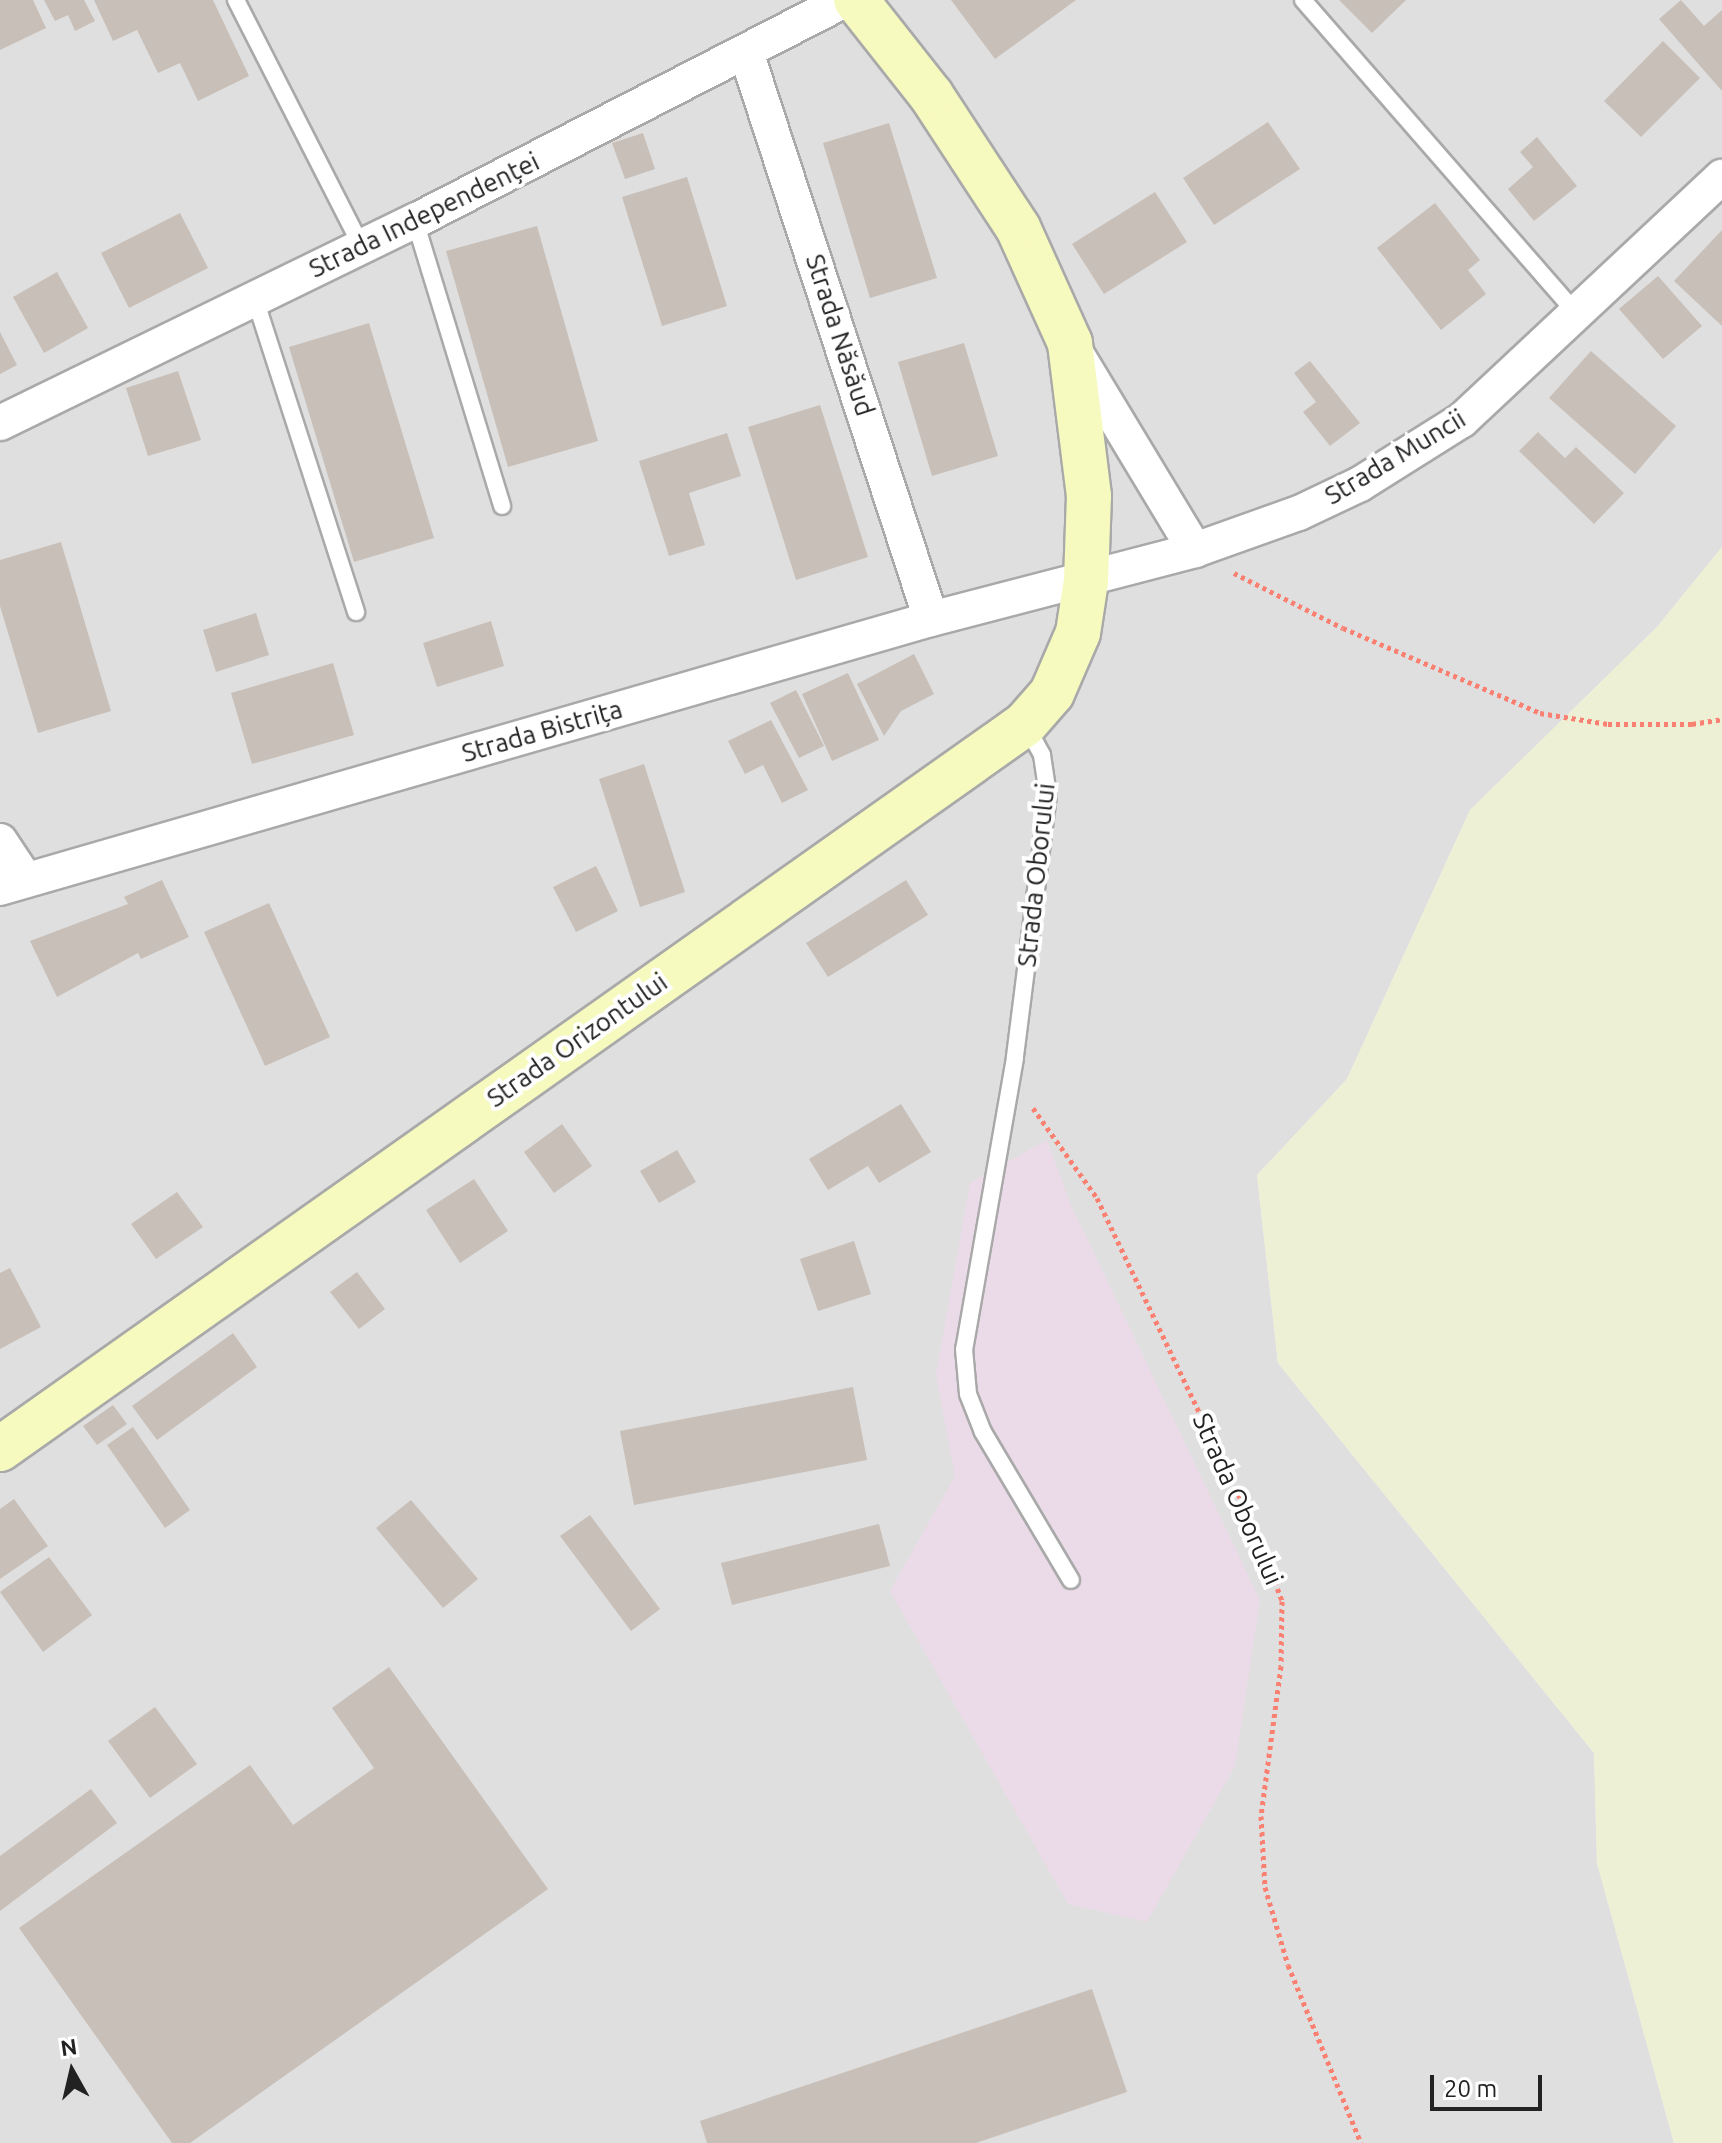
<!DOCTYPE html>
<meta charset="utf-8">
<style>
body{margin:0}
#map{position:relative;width:1722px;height:2143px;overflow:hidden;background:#f2efe9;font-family:Ubuntu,sans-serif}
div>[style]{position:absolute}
.residential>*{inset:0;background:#e0dfdf}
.industrial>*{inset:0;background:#ebdbe8}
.farmland>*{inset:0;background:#eef0d5}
.building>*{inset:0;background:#c7bfb8}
.path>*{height:5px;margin-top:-2.5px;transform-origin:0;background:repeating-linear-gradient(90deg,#fa8072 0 4px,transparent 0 8px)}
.roads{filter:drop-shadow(2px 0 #a9a9a9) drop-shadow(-2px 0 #a9a9a9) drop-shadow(0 2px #a9a9a9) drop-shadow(0 -2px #a9a9a9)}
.lane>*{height:16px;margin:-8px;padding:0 8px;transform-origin:8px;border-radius:8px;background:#fff}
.street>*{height:34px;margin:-17px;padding:0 17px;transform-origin:17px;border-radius:17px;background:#fff}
.secondary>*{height:44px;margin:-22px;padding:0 22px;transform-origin:22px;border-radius:22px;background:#f7fabf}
span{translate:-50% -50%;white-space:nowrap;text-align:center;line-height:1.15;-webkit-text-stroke:8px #fff;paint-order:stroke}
.street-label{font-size:26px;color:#222}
.north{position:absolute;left:32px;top:2031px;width:80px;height:80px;-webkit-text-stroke:6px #fff;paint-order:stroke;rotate:352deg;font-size:22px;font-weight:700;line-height:32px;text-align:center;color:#222}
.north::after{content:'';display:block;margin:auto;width:28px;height:36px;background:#222;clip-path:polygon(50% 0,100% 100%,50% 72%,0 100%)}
.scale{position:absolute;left:1430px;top:2075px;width:112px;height:36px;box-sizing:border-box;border:4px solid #222;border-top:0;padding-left:10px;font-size:24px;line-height:28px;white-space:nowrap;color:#222;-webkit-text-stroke:6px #fff;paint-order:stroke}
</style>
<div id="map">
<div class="residential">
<i style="clip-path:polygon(0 0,1722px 0,1722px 547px,1657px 627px,1470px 810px,1347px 1079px,1257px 1175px,1278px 1363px,1594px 1753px,1597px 1863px,1674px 2143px,0 2143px)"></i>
</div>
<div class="industrial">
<i style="clip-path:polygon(1047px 1140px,1070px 1203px,1260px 1600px,1235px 1766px,1147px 1922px,1068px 1904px,890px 1591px,955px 1476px,936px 1375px,970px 1183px)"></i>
</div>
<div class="farmland">
<i style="clip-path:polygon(1722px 547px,1722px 2143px,1674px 2143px,1597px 1863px,1594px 1753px,1278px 1363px,1257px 1175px,1347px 1079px,1470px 810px,1657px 627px)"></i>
</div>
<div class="building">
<i style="clip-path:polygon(0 0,33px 0,46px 28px,0 50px)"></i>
<i style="clip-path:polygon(44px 0,84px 0,95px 21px,75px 31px,68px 15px,55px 21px)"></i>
<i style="clip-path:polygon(94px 0,213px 0,249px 76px,198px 101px,180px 63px,158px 73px,137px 30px,113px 41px)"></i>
<i style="clip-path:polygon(951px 0,1076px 0,995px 59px)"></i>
<i style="clip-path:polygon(1339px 0,1406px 0,1372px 33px)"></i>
<i style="clip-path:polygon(1681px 0,1704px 26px,1722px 10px,1722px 91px,1659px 19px)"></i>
<i style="clip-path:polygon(1663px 41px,1700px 78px,1641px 137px,1604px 101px)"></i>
<i style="clip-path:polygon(1268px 122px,1300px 169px,1214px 225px,1183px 178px)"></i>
<i style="clip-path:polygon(889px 123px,937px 278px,870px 298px,823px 143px)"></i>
<i style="clip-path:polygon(643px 133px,655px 169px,625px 179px,612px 143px)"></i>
<i style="clip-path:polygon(1537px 137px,1577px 186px,1534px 221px,1508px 189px,1533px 167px,1520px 152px)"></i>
<i style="clip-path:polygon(687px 177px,727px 306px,662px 326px,622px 197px)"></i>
<i style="clip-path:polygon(1155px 192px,1187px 242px,1104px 294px,1072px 244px)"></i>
<i style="clip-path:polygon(1435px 203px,1480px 260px,1468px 270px,1486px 294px,1441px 330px,1377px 248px)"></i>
<i style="clip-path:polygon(180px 213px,208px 268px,129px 308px,101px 253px)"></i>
<i style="clip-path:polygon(537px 226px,598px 441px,508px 467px,446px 251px)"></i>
<i style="clip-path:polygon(1722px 230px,1722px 326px,1674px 281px)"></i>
<i style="clip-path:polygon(57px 272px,88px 328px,44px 353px,13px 297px)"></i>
<i style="clip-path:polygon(1658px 276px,1702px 326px,1663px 359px,1619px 309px)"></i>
<i style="clip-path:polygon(369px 323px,434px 538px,354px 562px,289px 347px)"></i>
<i style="clip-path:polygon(0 332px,17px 365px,0 374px)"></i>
<i style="clip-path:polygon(964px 343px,998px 456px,932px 476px,898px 362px)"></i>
<i style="clip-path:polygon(1591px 351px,1676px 426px,1635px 474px,1549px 398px)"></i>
<i style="clip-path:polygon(1310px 361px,1360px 423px,1330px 446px,1303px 412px,1316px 402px,1294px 373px)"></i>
<i style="clip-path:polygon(178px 371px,201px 440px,148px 456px,126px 388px)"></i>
<i style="clip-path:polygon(820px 405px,868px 557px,796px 580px,748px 427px)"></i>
<i style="clip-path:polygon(1538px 432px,1565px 458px,1576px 447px,1624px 493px,1594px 524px,1519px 451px)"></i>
<i style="clip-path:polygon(727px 433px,741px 476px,689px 493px,705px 545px,669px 556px,639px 461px)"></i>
<i style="clip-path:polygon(61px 542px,111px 711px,38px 733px,0 606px,0 560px)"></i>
<i style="clip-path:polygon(256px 613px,269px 655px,216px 672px,203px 630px)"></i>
<i style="clip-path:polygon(491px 621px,504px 666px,437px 687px,423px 643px)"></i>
<i style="clip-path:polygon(914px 654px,934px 694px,901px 711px,884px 736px,857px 684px)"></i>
<i style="clip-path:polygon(333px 663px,354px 735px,252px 764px,231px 693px)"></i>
<i style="clip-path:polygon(848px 673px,879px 740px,832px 761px,802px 694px)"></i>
<i style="clip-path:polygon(796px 690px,824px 746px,799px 758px,770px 703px)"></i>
<i style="clip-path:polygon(771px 720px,808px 790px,782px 803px,763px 765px,745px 774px,728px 741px)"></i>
<i style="clip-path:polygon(644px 764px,685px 892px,640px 907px,599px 779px)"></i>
<i style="clip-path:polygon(596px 866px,618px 911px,576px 932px,553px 887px)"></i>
<i style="clip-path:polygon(162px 880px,189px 937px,141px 959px,138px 953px,57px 997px,30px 941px,128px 904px,124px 897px)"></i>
<i style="clip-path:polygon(906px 880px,928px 915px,828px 977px,806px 943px)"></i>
<i style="clip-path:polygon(269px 903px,330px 1037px,265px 1066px,204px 932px)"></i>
<i style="clip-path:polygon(901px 1104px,931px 1152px,879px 1183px,868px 1166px,828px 1190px,809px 1159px)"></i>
<i style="clip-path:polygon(562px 1124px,592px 1166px,554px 1193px,524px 1152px)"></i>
<i style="clip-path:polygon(677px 1150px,696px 1182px,659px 1203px,640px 1171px)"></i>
<i style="clip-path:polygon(474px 1179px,508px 1231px,460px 1263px,426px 1210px)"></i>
<i style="clip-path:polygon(177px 1192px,203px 1227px,156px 1259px,131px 1224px)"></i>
<i style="clip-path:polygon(854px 1241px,871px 1294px,818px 1311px,800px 1259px)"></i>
<i style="clip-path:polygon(10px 1268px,41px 1327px,0 1349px,0 1273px)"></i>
<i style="clip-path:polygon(357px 1272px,385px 1309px,359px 1329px,330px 1292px)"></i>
<i style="clip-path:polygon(233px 1333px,257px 1367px,157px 1440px,132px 1406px)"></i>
<i style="clip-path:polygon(853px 1387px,867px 1460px,634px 1505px,620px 1431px)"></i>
<i style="clip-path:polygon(113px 1405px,127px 1424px,97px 1445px,83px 1426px)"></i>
<i style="clip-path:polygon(133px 1427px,190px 1510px,165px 1528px,107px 1445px)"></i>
<i style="clip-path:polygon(14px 1499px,48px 1546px,0 1579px,0 1509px)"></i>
<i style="clip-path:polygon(411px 1500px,478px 1579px,443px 1608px,376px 1528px)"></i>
<i style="clip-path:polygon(590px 1515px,660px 1609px,631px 1631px,560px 1536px)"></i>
<i style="clip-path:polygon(879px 1524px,890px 1566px,732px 1605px,721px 1563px)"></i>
<i style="clip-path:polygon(49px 1557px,92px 1615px,43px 1652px,0 1592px)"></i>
<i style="clip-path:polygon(389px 1667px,548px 1889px,190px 2143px,172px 2143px,19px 1928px,250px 1765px,293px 1825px,374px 1768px,332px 1708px)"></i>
<i style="clip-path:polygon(155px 1707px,197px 1764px,150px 1798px,108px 1741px)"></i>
<i style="clip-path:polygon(91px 1789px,117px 1823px,0 1911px,0 1856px)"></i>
<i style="clip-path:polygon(1092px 1989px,1127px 2092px,976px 2143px,707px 2143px,700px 2121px)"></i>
</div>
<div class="path">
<i style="left:1234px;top:573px;width:122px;rotate:26.8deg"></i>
<i style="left:1343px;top:628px;width:215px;rotate:23.3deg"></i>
<i style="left:1540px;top:713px;width:69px;rotate:9.2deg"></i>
<i style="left:1608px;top:724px;width:84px"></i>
<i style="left:1692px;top:724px;width:30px;rotate:-9deg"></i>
<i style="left:1033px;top:1108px;width:110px;rotate:54.6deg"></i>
<i style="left:1097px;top:1198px;width:374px;rotate:64.5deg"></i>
<i style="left:1258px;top:1536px;width:69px;rotate:69.7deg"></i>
<i style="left:1282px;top:1601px;width:65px;rotate:90.9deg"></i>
<i style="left:1281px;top:1666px;width:151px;rotate:97.6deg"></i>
<i style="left:1261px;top:1816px;width:71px;rotate:86.8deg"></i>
<i style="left:1265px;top:1887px;width:81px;rotate:73.6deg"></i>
<i style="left:1288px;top:1965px;width:192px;rotate:67.7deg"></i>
</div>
<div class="roads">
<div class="lane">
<i style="left:236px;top:0;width:275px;rotate:63deg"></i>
<i style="left:1303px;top:0;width:418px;rotate:48.9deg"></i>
<i style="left:415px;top:221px;width:298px;rotate:73deg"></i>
<i style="left:255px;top:299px;width:329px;rotate:72.1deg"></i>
<i style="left:1025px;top:724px;width:35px;rotate:61deg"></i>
<i style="left:1042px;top:755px;width:40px;rotate:81.5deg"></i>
<i style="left:1048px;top:795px;width:265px;rotate:97.2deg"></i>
<i style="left:1015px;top:1058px;width:295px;rotate:99.9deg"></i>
<i style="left:964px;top:1349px;width:45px;rotate:84.9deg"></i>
<i style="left:968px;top:1394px;width:41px;rotate:68.5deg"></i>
<i style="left:983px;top:1432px;width:172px;rotate:59.3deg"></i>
</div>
<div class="street">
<i style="left:746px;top:52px;width:596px;rotate:71.93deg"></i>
<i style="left:1073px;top:348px;width:236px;rotate:58.9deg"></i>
<i style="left:0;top:423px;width:462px;rotate:-26deg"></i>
<i style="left:415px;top:221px;width:483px;rotate:-27.2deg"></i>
<i style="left:0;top:841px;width:47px;rotate:56.3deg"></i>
<i style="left:0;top:888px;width:969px;rotate:-16.12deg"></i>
<i style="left:931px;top:619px;width:273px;rotate:-14.6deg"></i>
<i style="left:1195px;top:550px;width:110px;rotate:-19.6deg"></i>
<i style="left:1299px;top:513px;width:68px;rotate:-25.4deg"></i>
<i style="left:1360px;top:484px;width:120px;rotate:-32.1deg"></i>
<i style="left:1462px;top:420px;width:356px;rotate:-43.1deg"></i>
</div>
<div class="secondary">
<i style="left:0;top:1449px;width:1255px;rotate:-35.27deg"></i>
<i style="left:1025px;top:724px;width:41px;rotate:-48.9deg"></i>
<i style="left:1052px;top:693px;width:65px;rotate:-66.6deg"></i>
<i style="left:1078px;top:633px;width:53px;rotate:-81.3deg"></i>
<i style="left:1086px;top:581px;width:85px;rotate:-88deg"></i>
<i style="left:1089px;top:496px;width:154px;rotate:-97.1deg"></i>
<i style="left:1070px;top:343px;width:126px;rotate:-114.3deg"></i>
<i style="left:1018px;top:228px;width:159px;rotate:-123.2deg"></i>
<i style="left:931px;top:95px;width:121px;rotate:-128.3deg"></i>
</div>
</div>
<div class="street-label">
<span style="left:424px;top:215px;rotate:-26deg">Strada Independenței</span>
<span style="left:840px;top:335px;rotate:72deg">Strada Năsăud</span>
<span style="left:1395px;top:457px;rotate:-31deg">Strada Muncii</span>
<span style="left:542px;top:731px;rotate:-16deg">Strada Bistrița</span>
<span style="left:1036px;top:875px;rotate:-84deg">Strada Oborului</span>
<span style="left:577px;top:1040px;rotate:-35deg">Strada Orizontului</span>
<span style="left:1238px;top:1499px;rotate:66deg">Strada Oborului</span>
</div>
<div class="north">N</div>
<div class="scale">20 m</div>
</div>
